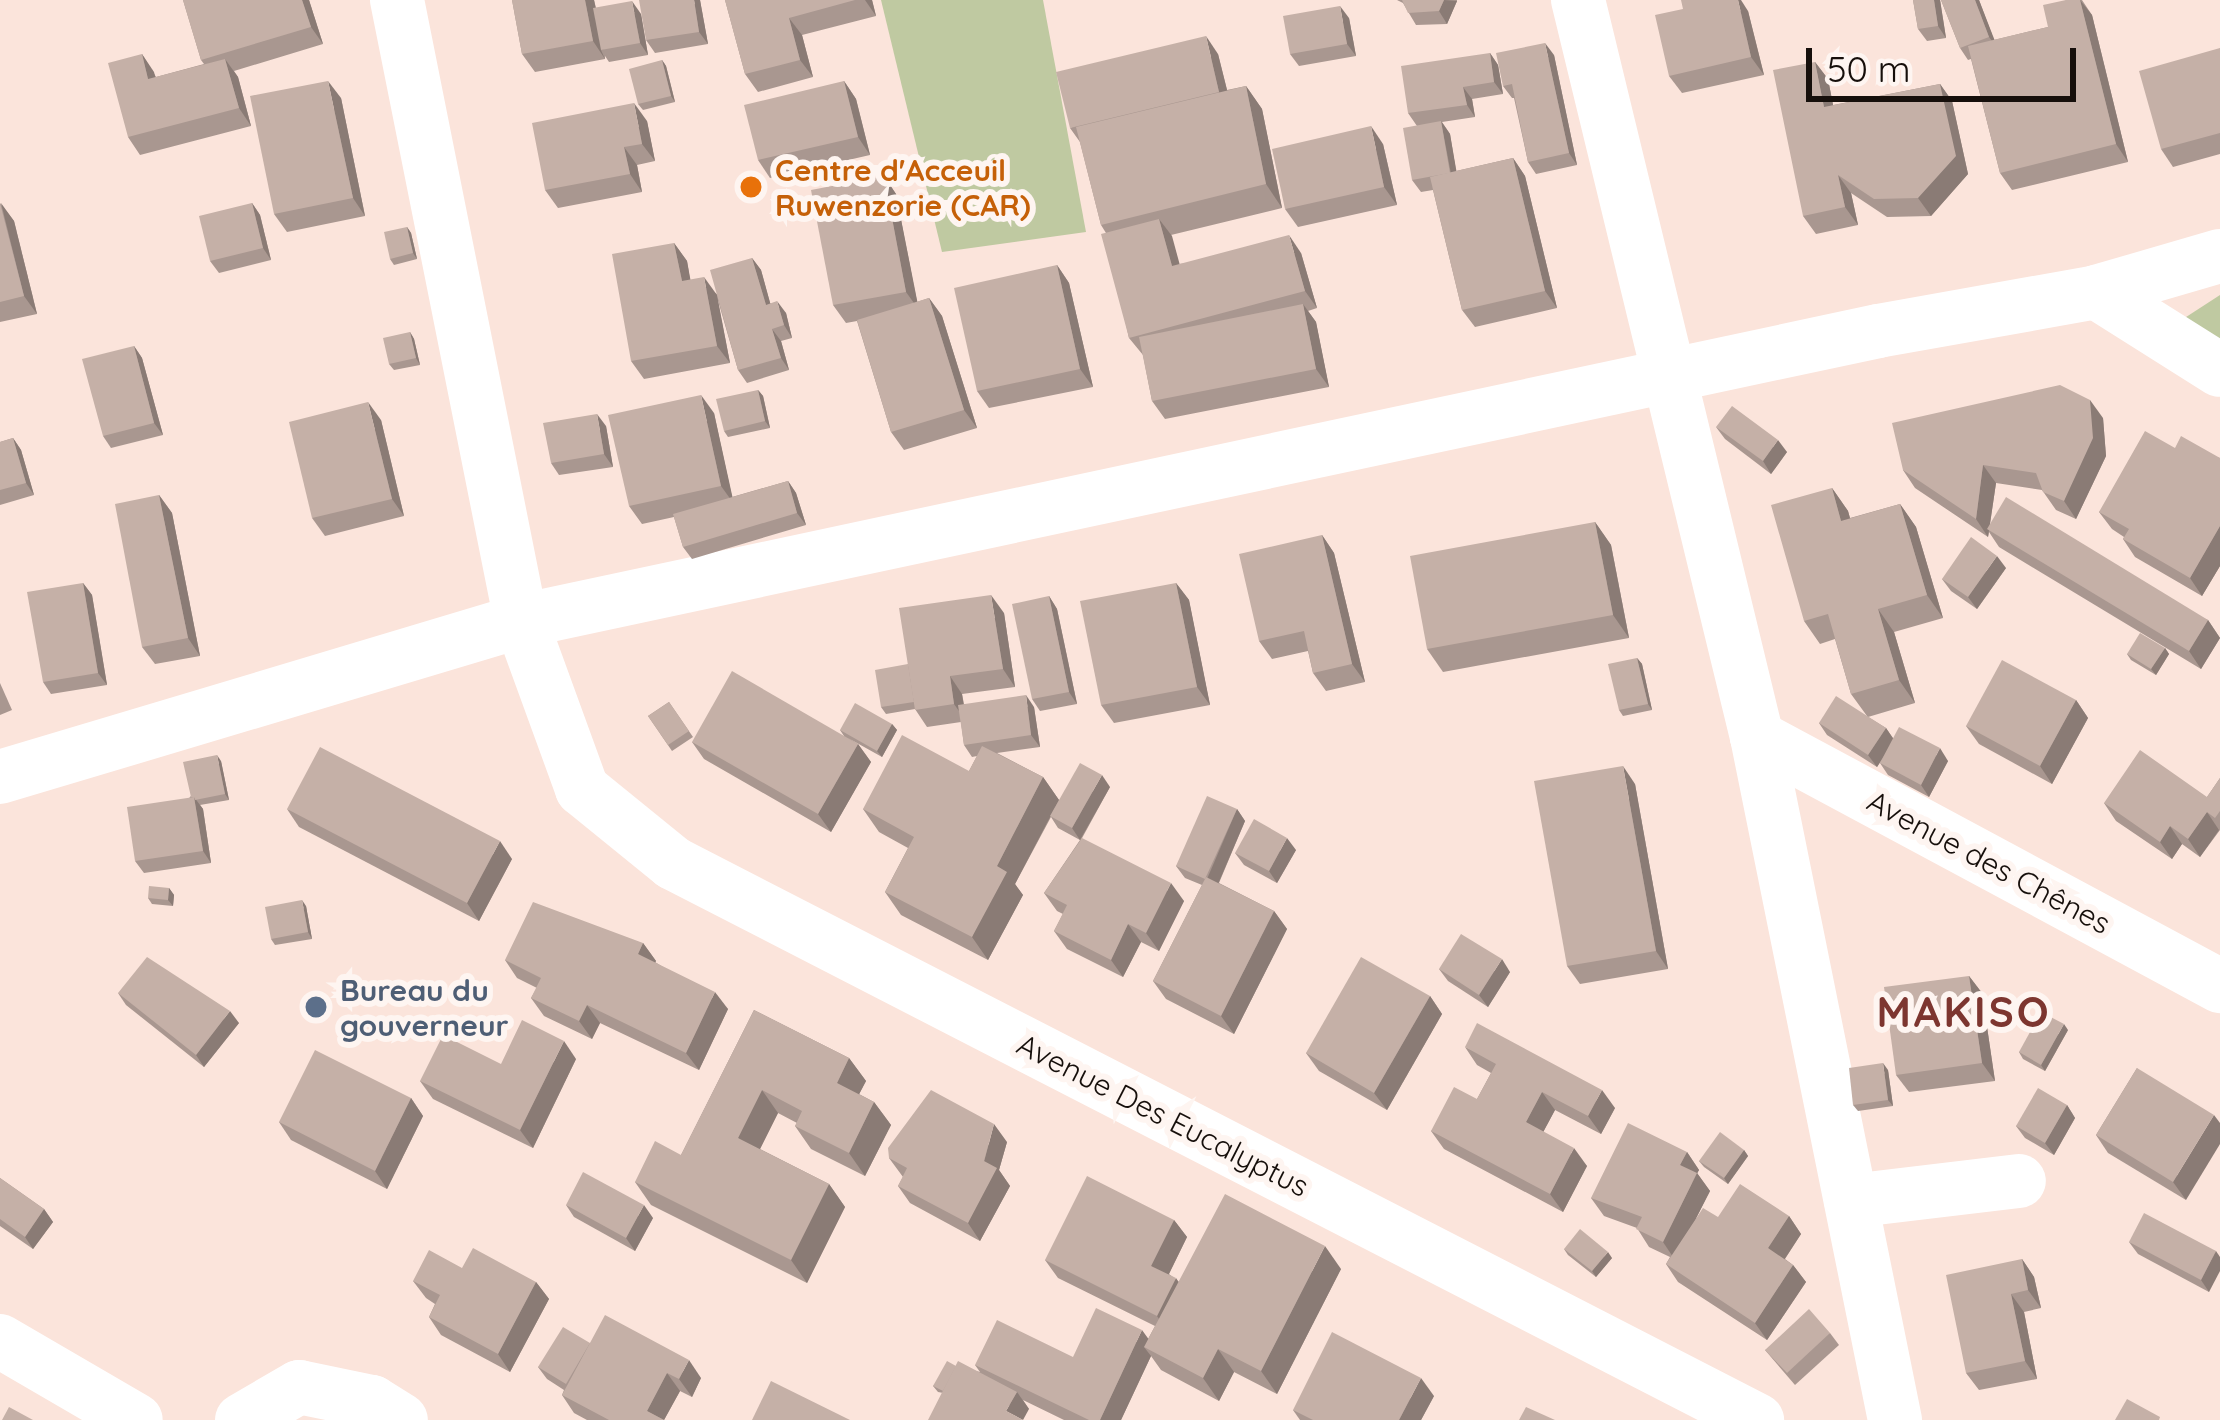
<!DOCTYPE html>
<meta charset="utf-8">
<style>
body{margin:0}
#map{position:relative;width:2220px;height:1420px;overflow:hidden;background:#fbe4db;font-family:Quicksand,sans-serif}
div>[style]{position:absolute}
.green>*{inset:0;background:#bfc9a1}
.minor>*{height:54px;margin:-27px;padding:0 27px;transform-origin:27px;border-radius:27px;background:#fff}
.wall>*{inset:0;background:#a99790}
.shaded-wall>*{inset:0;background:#8a7b75}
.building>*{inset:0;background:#c5b0a7}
.dots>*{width:33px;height:33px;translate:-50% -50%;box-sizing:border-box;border:6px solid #fef5f1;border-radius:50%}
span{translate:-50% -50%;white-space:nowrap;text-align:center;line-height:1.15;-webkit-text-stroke:12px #fef5f1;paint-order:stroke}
.food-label{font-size:30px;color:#c56008;font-weight:700}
.left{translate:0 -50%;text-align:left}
.street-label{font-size:30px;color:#160f0b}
.service-label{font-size:30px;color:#4e5e75;font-weight:700}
.district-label{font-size:42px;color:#7d3630;font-weight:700;letter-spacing:3px}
.scale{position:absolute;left:1806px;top:48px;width:270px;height:54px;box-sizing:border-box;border:6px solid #160f0b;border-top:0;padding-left:15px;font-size:36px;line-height:42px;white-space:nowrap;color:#160f0b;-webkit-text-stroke:9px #fef5f1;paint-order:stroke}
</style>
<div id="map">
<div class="green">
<i style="clip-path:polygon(881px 0,1043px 0,1086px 232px,942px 252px)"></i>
<i style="clip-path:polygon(2220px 295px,2220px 350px,2183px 319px)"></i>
</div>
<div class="minor">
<i style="left:397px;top:0;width:633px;rotate:78.71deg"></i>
<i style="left:521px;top:621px;width:179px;rotate:70deg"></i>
<i style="left:582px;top:789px;width:117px;rotate:39.1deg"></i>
<i style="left:673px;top:863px;width:1219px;rotate:27.2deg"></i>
<i style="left:1578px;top:0;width:758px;rotate:76.35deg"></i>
<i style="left:1757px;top:737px;width:697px;rotate:78.58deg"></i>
<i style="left:2096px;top:292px;width:146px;rotate:32.2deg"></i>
<i style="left:1757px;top:737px;width:526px;rotate:28.27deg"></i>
<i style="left:0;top:777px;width:544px;rotate:-16.67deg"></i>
<i style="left:521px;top:621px;width:1388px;rotate:-12.06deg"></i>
<i style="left:1878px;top:331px;width:221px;rotate:-10.1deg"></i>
<i style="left:2096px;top:292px;width:129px;rotate:-16.2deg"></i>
<i style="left:1851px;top:1201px;width:169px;rotate:-6.8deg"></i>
<i style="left:0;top:1341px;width:157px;rotate:30.2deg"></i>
<i style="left:242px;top:1420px;width:66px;rotate:-30.1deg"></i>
<i style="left:299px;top:1387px;width:75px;rotate:11.6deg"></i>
<i style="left:372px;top:1402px;width:34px;rotate:32deg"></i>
</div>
<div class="wall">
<i style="clip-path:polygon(183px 0,309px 0,323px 44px,234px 71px,238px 77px,251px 126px,140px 155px,128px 137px,142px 54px,156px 77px,204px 64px,201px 60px)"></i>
<i style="clip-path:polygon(512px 0,594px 0,596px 8px,641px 14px,648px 55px,609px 62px,605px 56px,605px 59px,535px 72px,522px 54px)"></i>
<i style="clip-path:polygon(700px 0,708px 44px,655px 53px,646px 40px)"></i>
<i style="clip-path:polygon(725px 0,872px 0,876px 16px,802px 35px,813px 77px,758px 92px,745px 74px)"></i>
<i style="clip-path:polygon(1397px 0,1457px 0,1457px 1px,1447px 24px,1416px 25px,1403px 3px)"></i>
<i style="clip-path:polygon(1913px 0,1940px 0,1946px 38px,1927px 41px,1918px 29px)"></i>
<i style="clip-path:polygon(1941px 0,1979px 0,1994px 40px,2048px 27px,2066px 0,2082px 0,2092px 15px,2128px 162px,2012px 190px,2000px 173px,1971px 59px,1968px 60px,1960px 48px)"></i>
<i style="clip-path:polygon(1683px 9px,1748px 11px,1764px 75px,1682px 93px,1669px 76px)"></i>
<i style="clip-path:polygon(1349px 18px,1356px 56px,1299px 66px,1290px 54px)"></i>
<i style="clip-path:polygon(2220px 48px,2220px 154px,2173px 167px,2161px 149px)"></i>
<i style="clip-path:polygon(1490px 53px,1498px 65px,1503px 94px,1472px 99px,1475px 117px,1442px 122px,1450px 134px,1456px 171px,1513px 158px,1525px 176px,1557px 308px,1475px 327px,1462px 310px,1433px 190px,1421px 192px,1412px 180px,1417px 126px,1408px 113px)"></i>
<i style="clip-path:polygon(1218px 54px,1227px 90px,1246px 86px,1262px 109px,1282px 208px,1171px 235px,1179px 264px,1301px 253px,1317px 308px,1308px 311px,1316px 322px,1329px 387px,1165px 419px,1152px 401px,1143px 355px,1129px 338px,1106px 233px,1101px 225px,1080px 142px,1070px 128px)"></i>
<i style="clip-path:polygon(1554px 55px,1577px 165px,1536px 174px,1528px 162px,1514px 98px,1512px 98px,1503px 86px)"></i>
<i style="clip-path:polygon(662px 60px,666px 66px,675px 102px,643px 110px,638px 104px)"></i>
<i style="clip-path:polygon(1815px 62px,1828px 79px,1833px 105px,1940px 84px,1952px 101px,1968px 174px,1931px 216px,1887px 217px,1851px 193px,1858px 225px,1816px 234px,1803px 216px)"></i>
<i style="clip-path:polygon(844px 81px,856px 99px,870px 155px,770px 178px,758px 160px)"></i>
<i style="clip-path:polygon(341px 98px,365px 216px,287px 232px,274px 214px)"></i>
<i style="clip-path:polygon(647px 121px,655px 161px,637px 165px,642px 192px,558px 208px,545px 190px)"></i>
<i style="clip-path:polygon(1383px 144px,1397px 205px,1298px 227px,1285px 209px)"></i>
<i style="clip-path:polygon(884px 176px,896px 194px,917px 302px,929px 298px,942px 316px,977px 428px,904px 450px,891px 432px,857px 321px,846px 323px,833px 305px)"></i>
<i style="clip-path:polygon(0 203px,14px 221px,37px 314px,0 322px)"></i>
<i style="clip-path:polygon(252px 203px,260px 215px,271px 260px,219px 273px,210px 261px)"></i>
<i style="clip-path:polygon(407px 227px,411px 233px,417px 259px,394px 265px,390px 259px)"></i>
<i style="clip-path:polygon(674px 243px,687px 261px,690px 280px,717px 294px,752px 258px,761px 270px,770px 303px,786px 313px,792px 338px,781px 341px,789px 370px,747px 383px,738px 370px,717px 297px,730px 363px,644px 379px,631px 361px)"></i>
<i style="clip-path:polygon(1057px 265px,1069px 283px,1093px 387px,989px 408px,977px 391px)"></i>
<i style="clip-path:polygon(410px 332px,414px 339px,420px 365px,394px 370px,389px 364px)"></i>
<i style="clip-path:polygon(134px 346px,142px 358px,163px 435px,111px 448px,103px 436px)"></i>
<i style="clip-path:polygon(758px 390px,763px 396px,770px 428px,728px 437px,724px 431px)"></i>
<i style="clip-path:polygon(714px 413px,732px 497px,788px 481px,796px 493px,806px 525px,692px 559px,683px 547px,674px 517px,642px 524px,629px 506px)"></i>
<i style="clip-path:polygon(2103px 418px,2106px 456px,2076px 519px,2056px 510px,2042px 490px,1996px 483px,1990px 524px,2208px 620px,2220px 638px,2201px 669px,1999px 547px,1989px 532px,1988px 537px,1915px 488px,1903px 470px)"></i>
<i style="clip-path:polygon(381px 420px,404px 516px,325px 536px,312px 518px)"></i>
<i style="clip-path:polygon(606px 426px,613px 467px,559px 475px,551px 463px)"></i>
<i style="clip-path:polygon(1716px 427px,1787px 452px,1771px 474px,1725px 439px)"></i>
<i style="clip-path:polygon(13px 438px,21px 450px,34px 495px,0 505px,0 442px)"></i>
<i style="clip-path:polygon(2175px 448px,2220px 458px,2220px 566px,2202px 596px,2135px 557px,2123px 539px,2124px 537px,2112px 529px,2099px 512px)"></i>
<i style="clip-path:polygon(1832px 488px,1848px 511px,1850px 518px,1900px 504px,1916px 527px,1943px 618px,1894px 632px,1915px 703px,1868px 717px,1886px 728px,1893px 738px,1948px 761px,1929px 797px,1888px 775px,1880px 763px,1883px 758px,1877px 767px,1827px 735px,1819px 723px,1867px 716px,1851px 694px,1835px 639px,1820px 644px,1804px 621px)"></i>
<i style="clip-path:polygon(159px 495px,172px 513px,200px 656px,155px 664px,142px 647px)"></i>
<i style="clip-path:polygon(1595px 522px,1611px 545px,1629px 638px,1443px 672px,1427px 649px)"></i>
<i style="clip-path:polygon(1322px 535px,1334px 553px,1365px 682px,1326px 691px,1313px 673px,1308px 651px,1272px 659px,1259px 641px)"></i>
<i style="clip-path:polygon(2006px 568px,1977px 609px,1951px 591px,1942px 579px)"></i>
<i style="clip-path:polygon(83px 583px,92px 595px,107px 685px,51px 694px,43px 682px)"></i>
<i style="clip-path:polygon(1176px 583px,1189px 600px,1210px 705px,1114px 723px,1101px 705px)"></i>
<i style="clip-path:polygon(1049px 596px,1057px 609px,1077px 704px,1040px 711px,1032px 699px)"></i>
<i style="clip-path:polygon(1004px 613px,1015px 687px,962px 694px,964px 704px,1034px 707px,1040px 747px,997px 753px,1043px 777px,1059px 800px,1110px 787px,1081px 840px,1184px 901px,1159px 951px,1141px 942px,1123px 977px,1067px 949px,1054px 931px,1063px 914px,1057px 911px,1044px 893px,1080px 840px,1058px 828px,1051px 817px,1015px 884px,1023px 895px,988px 960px,901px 915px,885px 892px,908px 848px,879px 832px,863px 809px,969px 771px,977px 756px,972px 757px,964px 745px,961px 722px,927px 727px,915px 709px,886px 714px,881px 707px,908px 664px)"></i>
<i style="clip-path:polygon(2165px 648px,2169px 654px,2156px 675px,2131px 660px,2127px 654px)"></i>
<i style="clip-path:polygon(1637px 658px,1642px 664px,1652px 710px,1623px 716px,1619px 710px)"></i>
<i style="clip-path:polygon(0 683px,12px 710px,0 715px)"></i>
<i style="clip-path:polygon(2076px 700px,2088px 718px,2052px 784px,1979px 744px,1966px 726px)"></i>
<i style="clip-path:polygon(669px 702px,693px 737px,672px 751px,648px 716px)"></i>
<i style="clip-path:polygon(892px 724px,897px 730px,882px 757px,848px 738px,858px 744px,871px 762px,831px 832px,704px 759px,692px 742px,844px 736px,840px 730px)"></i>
<i style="clip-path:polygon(221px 761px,229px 800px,200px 805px,203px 809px,211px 863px,144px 873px,135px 861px)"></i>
<i style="clip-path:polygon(2220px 778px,2220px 830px,2200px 857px,2182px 844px,2172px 859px,2116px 821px,2104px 803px,2207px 797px)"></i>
<i style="clip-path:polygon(1635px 784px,1668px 969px,1580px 984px,1567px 966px)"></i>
<i style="clip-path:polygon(287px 809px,512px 859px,479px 921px,299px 827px)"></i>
<i style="clip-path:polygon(1237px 809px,1245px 821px,1219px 883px,1274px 911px,1287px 929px,1234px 1034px,1166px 999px,1153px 981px,1202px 885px,1185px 878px,1176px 866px)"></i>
<i style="clip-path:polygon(1296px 850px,1277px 883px,1244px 865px,1235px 853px)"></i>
<i style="clip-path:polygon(169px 888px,174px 895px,173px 906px,152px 904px,148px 898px)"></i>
<i style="clip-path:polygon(306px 906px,312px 939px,275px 945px,271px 939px)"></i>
<i style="clip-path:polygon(643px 943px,656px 961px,655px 962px,728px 1009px,699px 1070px,600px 1023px,592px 1039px,544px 1016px,531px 998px,537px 988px,517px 978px,505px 960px)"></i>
<i style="clip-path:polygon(1439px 969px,1510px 972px,1488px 1007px,1448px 981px)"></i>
<i style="clip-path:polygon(1969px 976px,1982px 993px,1995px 1081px,1909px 1092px,1896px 1075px)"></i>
<i style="clip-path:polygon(118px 993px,239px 1023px,204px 1067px,126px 1005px)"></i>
<i style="clip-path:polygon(1430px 996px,1442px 1014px,1387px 1110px,1319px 1071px,1306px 1053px)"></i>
<i style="clip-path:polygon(754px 1010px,849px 1058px,866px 1081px,859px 1094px,874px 1102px,891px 1125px,865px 1176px,811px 1149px,795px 1126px,797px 1123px,778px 1113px,760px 1149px,829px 1184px,845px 1207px,807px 1283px,651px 1205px,635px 1182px,681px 1155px)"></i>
<i style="clip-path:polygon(2068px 1030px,2045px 1071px,2023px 1059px,2019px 1052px)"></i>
<i style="clip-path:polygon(1465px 1047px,1615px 1108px,1601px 1134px,1555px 1110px,1543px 1132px,1587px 1166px,1563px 1212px,1444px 1149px,1431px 1131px,1477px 1099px,1491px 1073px,1477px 1065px)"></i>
<i style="clip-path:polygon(576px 1059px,533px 1148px,433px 1099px,420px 1081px)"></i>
<i style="clip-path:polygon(2137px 1068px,2186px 1200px,2108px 1153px,2096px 1135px)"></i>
<i style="clip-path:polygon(1888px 1070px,1893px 1106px,1858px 1111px,1853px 1105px)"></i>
<i style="clip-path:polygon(411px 1098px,423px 1116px,387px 1189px,291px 1140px,279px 1122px)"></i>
<i style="clip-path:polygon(2067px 1105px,2075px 1118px,2054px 1155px,2025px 1138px,2016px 1126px)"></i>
<i style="clip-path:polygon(1007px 1142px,999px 1170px,1010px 1186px,980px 1241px,910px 1203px,898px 1186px,903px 1177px,889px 1158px)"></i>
<i style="clip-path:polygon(1744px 1150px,1748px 1156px,1728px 1184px,1704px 1167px,1699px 1161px)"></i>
<i style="clip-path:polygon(1687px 1152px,1699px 1170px,1697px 1173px,1710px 1191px,1696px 1218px,1789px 1216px,1801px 1234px,1785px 1259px,1793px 1265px,1806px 1282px,1767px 1340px,1678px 1282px,1666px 1264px,1670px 1257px,1649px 1247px,1637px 1228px,1604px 1216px,1591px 1198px)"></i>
<i style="clip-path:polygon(0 1178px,44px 1209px,53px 1222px,33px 1249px,0 1226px)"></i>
<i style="clip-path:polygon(566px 1205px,653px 1218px,635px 1251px,574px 1217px)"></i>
<i style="clip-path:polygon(1174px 1220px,1187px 1237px,1169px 1274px,1179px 1282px,1341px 1269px,1277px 1394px,1234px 1372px,1219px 1401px,1161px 1370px,1151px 1356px,1121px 1420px,1064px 1420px,1023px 1400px,1029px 1409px,938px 1392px,933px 1386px,956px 1366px,980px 1372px,975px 1365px,1073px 1357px,1148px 1339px,1155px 1326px,1058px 1278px,1045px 1260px)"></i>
<i style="clip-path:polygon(2129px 1242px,2216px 1251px,2209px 1292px,2138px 1254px)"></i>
<i style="clip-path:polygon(1564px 1249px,1612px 1258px,1596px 1277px,1568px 1255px)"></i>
<i style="clip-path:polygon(2022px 1259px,2034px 1277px,2041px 1308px,2024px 1312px,2037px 1379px,1979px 1390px,1966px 1373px)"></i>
<i style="clip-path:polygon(413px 1281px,536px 1282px,549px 1299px,510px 1372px,441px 1335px,429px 1317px,435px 1304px,426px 1298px)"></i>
<i style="clip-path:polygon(1830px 1333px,1839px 1345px,1795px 1385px,1765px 1350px)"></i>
<i style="clip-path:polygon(590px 1343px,701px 1378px,692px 1397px,680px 1391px,664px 1420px,587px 1420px,574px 1413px,562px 1395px,564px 1390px,547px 1379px,538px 1367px)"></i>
<i style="clip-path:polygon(1434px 1396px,1421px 1420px,1300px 1420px,1293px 1410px)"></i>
</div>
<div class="shaded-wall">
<i style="clip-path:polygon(302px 0,309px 0,323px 44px,311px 27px)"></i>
<i style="clip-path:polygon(585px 0,594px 0,604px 49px,601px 50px,605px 59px,593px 41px)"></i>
<i style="clip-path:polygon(694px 0,700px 0,708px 44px,699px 32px)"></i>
<i style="clip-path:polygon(865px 0,872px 0,876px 16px)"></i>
<i style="clip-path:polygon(1444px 0,1457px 1px,1447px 24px,1439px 11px)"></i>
<i style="clip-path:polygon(1738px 0,1741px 0,1748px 11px,1764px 75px,1751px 57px)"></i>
<i style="clip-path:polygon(1934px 0,1940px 0,1946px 38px,1938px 26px)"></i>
<i style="clip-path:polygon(1975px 0,1979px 0,1998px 49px,1989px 37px)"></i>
<i style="clip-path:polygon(2080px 0,2092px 15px,2128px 162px,2116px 144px)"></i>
<i style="clip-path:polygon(632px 1px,641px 14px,648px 55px,640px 43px)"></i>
<i style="clip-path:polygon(1340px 6px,1349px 18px,1356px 56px,1347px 44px)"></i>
<i style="clip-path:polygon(789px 18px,802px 35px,813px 77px,800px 60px)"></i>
<i style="clip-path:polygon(1206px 36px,1218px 54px,1232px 110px,1219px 92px)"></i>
<i style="clip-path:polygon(1545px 43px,1554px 55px,1577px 165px,1569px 153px)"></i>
<i style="clip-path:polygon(1490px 53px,1498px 65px,1503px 94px,1494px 82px)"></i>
<i style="clip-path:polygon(142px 54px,154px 72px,161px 97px,148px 79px)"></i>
<i style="clip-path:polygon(225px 59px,238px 77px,251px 126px,239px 108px)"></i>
<i style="clip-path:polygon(662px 60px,666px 66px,675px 102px,671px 96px)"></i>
<i style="clip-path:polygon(1815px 62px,1828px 79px,1837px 125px,1824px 107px)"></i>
<i style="clip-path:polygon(328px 81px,341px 98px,365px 216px,353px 198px)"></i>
<i style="clip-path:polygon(844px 81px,856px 99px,870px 155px,858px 137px)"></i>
<i style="clip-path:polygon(1940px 84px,1952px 101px,1968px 174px,1931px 216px,1918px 198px)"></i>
<i style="clip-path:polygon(1246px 86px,1262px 109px,1282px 208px,1266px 184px)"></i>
<i style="clip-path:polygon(1463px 87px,1472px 99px,1475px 117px,1467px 105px)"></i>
<i style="clip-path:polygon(634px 103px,647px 121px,655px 161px,642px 144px)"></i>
<i style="clip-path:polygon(1441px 121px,1450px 134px,1459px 186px,1451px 174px)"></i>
<i style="clip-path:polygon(1371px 126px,1383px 144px,1397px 205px,1384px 187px)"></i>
<i style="clip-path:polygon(624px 147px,637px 165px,642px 192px,630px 174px)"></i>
<i style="clip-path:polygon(1513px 158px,1525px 176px,1557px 308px,1545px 291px)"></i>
<i style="clip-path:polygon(1838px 175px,1851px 193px,1858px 225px,1845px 207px)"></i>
<i style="clip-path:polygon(884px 176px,896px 194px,919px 310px,906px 292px)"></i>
<i style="clip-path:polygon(1px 203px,14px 221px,37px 314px,24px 296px)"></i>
<i style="clip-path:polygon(252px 203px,260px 215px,271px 260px,263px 248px)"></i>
<i style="clip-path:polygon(1159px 219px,1172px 236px,1185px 284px,1172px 266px)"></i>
<i style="clip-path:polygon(407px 227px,411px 233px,417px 259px,413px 253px)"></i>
<i style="clip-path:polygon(1289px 235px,1301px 253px,1317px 308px,1305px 291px)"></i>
<i style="clip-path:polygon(674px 243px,687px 261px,694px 299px,682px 281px)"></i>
<i style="clip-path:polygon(752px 258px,761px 270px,774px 317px,766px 305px)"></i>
<i style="clip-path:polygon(1057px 265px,1069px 283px,1093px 387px,1080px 369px)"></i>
<i style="clip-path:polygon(704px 277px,717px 295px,730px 363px,717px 346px)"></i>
<i style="clip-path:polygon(929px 298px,942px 316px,977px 428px,964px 410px)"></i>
<i style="clip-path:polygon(777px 301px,786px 313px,792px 338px,784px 325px)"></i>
<i style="clip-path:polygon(1303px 304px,1316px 322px,1329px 387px,1316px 369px)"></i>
<i style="clip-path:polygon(772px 329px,781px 341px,789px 370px,781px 358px)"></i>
<i style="clip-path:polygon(410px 332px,414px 339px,420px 365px,416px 358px)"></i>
<i style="clip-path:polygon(134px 346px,142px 358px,163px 435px,154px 423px)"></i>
<i style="clip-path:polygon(758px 390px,763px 396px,770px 428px,765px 421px)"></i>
<i style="clip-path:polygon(701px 395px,714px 413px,734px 504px,721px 486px)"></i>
<i style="clip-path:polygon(2090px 400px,2103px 418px,2106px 456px,2076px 519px,2064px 501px)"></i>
<i style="clip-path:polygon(368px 402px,381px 420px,404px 516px,392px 499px)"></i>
<i style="clip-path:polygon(597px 414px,606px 426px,613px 467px,604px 454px)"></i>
<i style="clip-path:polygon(13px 438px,21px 450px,34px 495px,26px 483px)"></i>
<i style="clip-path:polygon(1778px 440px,1787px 452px,1771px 474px,1763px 461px)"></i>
<i style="clip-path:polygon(1983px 465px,1996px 483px,1988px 537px,1976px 519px)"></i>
<i style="clip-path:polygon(788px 481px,796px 493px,806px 525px,797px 513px)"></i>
<i style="clip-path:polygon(1832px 488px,1848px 511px,1857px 544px,1841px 521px)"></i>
<i style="clip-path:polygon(159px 495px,172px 513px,200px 656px,188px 638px)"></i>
<i style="clip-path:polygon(1900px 504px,1916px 527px,1943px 618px,1927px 595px)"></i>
<i style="clip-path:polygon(1595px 522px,1611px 545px,1629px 638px,1613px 615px)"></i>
<i style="clip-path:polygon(2220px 526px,2220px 566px,2202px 596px,2190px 578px)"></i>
<i style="clip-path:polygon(1322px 535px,1334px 553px,1365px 682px,1352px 664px)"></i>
<i style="clip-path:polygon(1997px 556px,2006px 568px,1977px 609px,1968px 597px)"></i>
<i style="clip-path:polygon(83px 583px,92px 595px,107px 685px,98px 673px)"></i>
<i style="clip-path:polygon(1176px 583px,1189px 600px,1210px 705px,1197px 687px)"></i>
<i style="clip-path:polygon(991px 595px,1004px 613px,1015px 687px,1003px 669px)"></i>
<i style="clip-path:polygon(1049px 596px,1057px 609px,1077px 704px,1069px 692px)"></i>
<i style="clip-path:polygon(1878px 609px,1894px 632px,1915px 703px,1899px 680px)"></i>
<i style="clip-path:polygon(2208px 620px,2220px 638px,2201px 669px,2189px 651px)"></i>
<i style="clip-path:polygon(2165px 648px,2169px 654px,2156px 675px,2151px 669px)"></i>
<i style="clip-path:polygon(1637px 658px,1642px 664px,1652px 710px,1648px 704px)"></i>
<i style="clip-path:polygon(950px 676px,962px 694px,966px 721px,954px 704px)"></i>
<i style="clip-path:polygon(1026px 695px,1034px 707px,1040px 747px,1031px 735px)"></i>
<i style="clip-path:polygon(2076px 700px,2088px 718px,2052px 784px,2040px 766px)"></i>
<i style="clip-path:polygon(892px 724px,897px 730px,882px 757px,877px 751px)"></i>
<i style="clip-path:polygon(1886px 728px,1894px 740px,1877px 767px,1868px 755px)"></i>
<i style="clip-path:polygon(858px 744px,871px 762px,831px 832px,818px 814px)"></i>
<i style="clip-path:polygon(1940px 748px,1948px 761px,1929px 797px,1921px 785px)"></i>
<i style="clip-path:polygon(217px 755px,221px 761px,229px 800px,225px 794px)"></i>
<i style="clip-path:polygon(1623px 766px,1635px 784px,1668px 969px,1656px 951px)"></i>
<i style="clip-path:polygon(1102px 775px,1110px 787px,1080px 840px,1072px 828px)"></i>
<i style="clip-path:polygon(1043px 777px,1059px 800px,1015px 884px,1023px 895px,988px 960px,972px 937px,997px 866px)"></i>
<i style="clip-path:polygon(194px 797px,203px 809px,211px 863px,203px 851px)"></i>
<i style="clip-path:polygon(1237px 809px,1245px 821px,1215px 891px,1207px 879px)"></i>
<i style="clip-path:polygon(2207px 812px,2219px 830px,2200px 857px,2188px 839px)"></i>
<i style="clip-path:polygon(2170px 826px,2182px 844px,2172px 859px,2160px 842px)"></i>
<i style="clip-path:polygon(1287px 838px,1296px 850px,1277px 883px,1269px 871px)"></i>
<i style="clip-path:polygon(500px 841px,512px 859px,479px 921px,467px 903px)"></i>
<i style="clip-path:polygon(1171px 883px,1184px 901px,1159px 951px,1146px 933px)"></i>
<i style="clip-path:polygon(169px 888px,174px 895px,173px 906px,168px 900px)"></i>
<i style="clip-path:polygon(302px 900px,306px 906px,312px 939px,308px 932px)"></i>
<i style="clip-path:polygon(1274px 911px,1287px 929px,1234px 1034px,1221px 1016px)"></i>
<i style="clip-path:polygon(1128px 924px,1141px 942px,1123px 977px,1111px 960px)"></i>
<i style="clip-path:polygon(643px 943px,656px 961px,650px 972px,638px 954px)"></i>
<i style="clip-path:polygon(1502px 959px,1510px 972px,1488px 1007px,1479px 995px)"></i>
<i style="clip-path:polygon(1969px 976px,1982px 993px,1995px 1081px,1982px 1063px)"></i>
<i style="clip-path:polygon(715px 992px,728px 1009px,699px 1070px,686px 1053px)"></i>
<i style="clip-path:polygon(1430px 996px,1442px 1014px,1387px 1110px,1374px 1093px)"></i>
<i style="clip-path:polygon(587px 1005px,600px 1023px,592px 1039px,579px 1021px)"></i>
<i style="clip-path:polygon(230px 1011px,239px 1023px,204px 1067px,196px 1055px)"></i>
<i style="clip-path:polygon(2064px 1024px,2068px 1030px,2045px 1071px,2041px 1065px)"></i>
<i style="clip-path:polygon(564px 1041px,576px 1059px,533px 1148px,520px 1130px)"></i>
<i style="clip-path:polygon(849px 1058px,866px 1081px,853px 1106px,837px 1083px)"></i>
<i style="clip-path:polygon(1883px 1063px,1888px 1070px,1893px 1106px,1888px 1100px)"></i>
<i style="clip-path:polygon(762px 1090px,778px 1113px,754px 1161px,738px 1138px)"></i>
<i style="clip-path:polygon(1602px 1090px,1615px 1108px,1601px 1134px,1588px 1116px)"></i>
<i style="clip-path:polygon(1542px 1092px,1555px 1110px,1539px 1140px,1526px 1122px)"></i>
<i style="clip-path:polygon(411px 1098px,423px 1116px,387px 1189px,375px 1171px)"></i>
<i style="clip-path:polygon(874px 1102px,891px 1125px,865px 1176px,849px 1153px)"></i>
<i style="clip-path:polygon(2067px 1105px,2075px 1118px,2054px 1155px,2045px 1143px)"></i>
<i style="clip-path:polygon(2214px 1115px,2220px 1123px,2220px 1144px,2186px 1200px,2173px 1182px)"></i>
<i style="clip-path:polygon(994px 1124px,1007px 1142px,999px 1170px,1010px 1186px,980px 1241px,968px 1223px)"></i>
<i style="clip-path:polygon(1574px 1148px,1587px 1166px,1563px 1212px,1550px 1194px)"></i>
<i style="clip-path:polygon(1744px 1150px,1748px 1156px,1728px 1184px,1724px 1178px)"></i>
<i style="clip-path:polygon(1687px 1152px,1699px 1170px,1692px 1183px,1680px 1165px)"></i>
<i style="clip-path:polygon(1697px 1173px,1710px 1191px,1675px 1260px,1663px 1242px)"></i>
<i style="clip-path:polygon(829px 1184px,845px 1207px,807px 1283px,791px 1260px)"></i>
<i style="clip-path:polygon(644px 1205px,653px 1218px,635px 1251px,626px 1238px)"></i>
<i style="clip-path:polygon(44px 1209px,53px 1222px,33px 1249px,25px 1237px)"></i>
<i style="clip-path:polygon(1789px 1216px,1801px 1234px,1780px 1266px,1768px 1248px)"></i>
<i style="clip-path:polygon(1174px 1220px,1187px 1237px,1164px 1284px,1151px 1266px)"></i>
<i style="clip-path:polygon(1325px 1246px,1341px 1269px,1277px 1394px,1261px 1371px)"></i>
<i style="clip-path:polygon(2216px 1251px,2220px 1257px,2220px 1271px,2209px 1292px,2201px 1280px)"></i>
<i style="clip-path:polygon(1608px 1252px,1612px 1258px,1596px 1277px,1592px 1271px)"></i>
<i style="clip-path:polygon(2022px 1259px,2034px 1277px,2041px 1308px,2028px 1290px)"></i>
<i style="clip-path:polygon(1793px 1265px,1806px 1282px,1767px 1340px,1755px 1323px)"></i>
<i style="clip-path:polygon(1176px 1278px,1188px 1296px,1169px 1333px,1157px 1316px)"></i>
<i style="clip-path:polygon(536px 1282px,549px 1299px,510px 1372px,498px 1354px)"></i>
<i style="clip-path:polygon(2011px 1294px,2024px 1312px,2037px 1379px,2025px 1361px)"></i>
<i style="clip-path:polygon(1142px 1330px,1155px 1348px,1144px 1347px,1151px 1356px,1121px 1420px,1100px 1420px)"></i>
<i style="clip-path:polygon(1218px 1349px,1234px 1372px,1219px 1401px,1203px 1378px)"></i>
<i style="clip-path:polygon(689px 1360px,701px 1378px,692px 1397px,679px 1379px)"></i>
<i style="clip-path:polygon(667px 1373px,680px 1391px,664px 1420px,647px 1411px)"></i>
<i style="clip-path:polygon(1421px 1378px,1434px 1396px,1421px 1420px,1399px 1420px)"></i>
<i style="clip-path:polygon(1017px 1392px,1029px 1409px,1023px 1420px,1006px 1411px)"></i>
</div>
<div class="building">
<i style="clip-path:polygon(183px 0,302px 0,311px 27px,201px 60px)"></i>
<i style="clip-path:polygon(512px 0,585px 0,593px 41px,522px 54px)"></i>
<i style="clip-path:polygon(639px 0,694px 0,699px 32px,646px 40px)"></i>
<i style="clip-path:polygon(725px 0,855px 0,789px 18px,800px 60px,745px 74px)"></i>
<i style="clip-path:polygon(1402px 0,1444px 0,1439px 11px,1408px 13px)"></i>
<i style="clip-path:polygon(1681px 0,1738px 0,1751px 57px,1669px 76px,1655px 15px,1683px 9px)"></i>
<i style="clip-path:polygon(1913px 0,1934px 0,1938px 26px,1918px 29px)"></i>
<i style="clip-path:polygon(1941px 0,1975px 0,1989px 37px,1960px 48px)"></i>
<i style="clip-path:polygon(2066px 0,2080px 0,2116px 144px,2000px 173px,1968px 46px,2048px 27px,2043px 5px)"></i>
<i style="clip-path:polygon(632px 1px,640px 43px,601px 50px,593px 8px)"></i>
<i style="clip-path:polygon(1340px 6px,1347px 44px,1290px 54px,1283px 16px)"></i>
<i style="clip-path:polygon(1206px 36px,1219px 92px,1070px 128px,1056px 72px)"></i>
<i style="clip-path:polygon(1545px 43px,1569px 153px,1528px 162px,1512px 84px,1503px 86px,1496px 53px)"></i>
<i style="clip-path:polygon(2220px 48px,2220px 133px,2161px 149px,2139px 71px)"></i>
<i style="clip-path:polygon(1490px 53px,1494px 82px,1463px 87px,1467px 105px,1408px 113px,1401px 66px)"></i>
<i style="clip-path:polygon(142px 54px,148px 79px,225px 59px,239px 108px,128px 137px,108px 63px)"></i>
<i style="clip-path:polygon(662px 60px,671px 96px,638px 104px,629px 69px)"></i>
<i style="clip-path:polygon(1815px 62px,1824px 107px,1940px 84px,1956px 156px,1918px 198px,1874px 199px,1838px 175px,1845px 207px,1803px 216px,1773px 70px)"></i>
<i style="clip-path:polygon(328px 81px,353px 198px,274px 214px,250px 96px)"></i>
<i style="clip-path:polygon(844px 81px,858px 137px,758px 160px,744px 105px)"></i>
<i style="clip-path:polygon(1246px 86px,1266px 184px,1101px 225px,1076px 127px)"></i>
<i style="clip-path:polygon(634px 103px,642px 144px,624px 147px,630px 174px,545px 190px,532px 123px)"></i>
<i style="clip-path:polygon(1441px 121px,1450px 173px,1412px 180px,1403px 128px)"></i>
<i style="clip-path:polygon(1371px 126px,1384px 187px,1285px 209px,1272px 149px)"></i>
<i style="clip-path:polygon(1513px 158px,1545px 291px,1462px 310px,1430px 177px)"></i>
<i style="clip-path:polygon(884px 176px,906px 292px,833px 305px,811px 190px)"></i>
<i style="clip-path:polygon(0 203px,24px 296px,0 302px)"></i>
<i style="clip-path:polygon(252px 203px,263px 248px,210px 261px,199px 216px)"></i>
<i style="clip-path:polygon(1159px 219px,1172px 266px,1289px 235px,1305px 291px,1129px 338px,1101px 234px)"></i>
<i style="clip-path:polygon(407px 227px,413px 253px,390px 259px,384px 232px)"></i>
<i style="clip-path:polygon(674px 243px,682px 281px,704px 277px,717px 346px,631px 361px,612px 254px)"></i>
<i style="clip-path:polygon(752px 258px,766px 305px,777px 301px,784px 325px,772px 329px,781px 358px,738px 370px,710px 270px)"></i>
<i style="clip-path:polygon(1057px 265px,1080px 369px,977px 391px,954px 288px)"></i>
<i style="clip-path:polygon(929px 298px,964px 410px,891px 432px,857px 320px)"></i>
<i style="clip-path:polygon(1303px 304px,1316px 369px,1152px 401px,1139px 337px)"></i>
<i style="clip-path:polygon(410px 332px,416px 358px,389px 364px,383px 338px)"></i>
<i style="clip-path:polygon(134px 346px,154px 423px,103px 436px,82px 359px)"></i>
<i style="clip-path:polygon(2060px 385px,2090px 400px,2093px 438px,2064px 501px,2043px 492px,2036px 473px,1983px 465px,1976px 519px,1903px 470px,1892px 423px)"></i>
<i style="clip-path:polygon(758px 390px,765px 421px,724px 431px,716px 399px)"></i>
<i style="clip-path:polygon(701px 395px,721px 486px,629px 506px,608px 415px)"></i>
<i style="clip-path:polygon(368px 402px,392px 499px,312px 518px,289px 422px)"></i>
<i style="clip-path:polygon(1732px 406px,1778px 440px,1763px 461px,1716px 427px)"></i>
<i style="clip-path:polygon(597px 414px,604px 454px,551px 463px,543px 423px)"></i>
<i style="clip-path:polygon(2145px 431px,2175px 448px,2181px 436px,2220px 458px,2220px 526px,2190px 578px,2123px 539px,2129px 529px,2099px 512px)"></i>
<i style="clip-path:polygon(13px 438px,26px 483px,0 490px,0 442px)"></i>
<i style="clip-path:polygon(788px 481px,797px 513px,683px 547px,673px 514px)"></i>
<i style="clip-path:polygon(1832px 488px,1841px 521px,1900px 504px,1927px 595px,1878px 609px,1899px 680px,1851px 694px,1828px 614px,1804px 621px,1771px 505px)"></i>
<i style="clip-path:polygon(159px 495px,188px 638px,142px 647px,115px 504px)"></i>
<i style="clip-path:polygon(2006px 497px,2208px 620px,2189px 651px,1987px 529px)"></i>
<i style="clip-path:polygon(1595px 522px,1613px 615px,1427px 649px,1410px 556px)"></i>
<i style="clip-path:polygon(1322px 535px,1352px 664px,1313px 673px,1304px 631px,1259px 641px,1239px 554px)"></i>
<i style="clip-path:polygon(1971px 537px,1997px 556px,1968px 597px,1942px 579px)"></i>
<i style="clip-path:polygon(83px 583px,98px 673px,43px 682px,27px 592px)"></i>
<i style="clip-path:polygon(1176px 583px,1197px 687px,1101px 705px,1080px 601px)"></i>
<i style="clip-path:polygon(991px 595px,1003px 669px,950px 676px,954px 704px,915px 710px,899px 608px)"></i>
<i style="clip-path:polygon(1049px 596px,1069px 692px,1032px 699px,1012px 604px)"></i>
<i style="clip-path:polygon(2140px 633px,2165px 648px,2151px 669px,2127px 654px)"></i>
<i style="clip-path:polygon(1637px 658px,1648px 704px,1619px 710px,1608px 664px)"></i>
<i style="clip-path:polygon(2002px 660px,2076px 700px,2040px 766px,1966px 726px)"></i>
<i style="clip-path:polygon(908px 664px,914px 702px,881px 707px,875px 670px)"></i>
<i style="clip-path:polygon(732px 671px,858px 744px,818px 814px,692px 742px)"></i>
<i style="clip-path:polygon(1026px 695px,1031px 735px,964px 745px,958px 705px)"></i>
<i style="clip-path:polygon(1836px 696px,1886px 728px,1868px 755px,1819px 723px)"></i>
<i style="clip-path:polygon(669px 702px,689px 731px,668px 745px,648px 716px)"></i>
<i style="clip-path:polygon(855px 703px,892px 724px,877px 751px,840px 730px)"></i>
<i style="clip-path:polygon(1899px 727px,1940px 748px,1921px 785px,1880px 763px)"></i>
<i style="clip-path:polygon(902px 735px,969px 771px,982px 746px,1043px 777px,997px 866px,1007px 872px,972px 937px,885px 892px,914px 837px,863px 809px)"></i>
<i style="clip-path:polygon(320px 747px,500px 841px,467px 903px,287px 809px)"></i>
<i style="clip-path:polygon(2140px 750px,2207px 797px,2220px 778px,2220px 811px,2215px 818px,2207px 812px,2188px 839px,2170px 826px,2160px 842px,2104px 803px)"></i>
<i style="clip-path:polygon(217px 755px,225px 794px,195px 800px,194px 797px,191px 797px,183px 762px)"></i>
<i style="clip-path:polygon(1080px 763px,1102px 775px,1072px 828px,1050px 816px)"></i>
<i style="clip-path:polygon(1623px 766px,1656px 951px,1567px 966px,1534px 781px)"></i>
<i style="clip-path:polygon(1207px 796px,1237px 809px,1205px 879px,1176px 866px)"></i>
<i style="clip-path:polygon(194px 797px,203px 851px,135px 861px,127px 807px)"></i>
<i style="clip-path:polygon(1254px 819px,1287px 838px,1269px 871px,1235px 853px)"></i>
<i style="clip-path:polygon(1082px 838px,1171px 883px,1146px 933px,1128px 924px,1111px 960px,1054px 931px,1067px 905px,1044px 893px)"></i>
<i style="clip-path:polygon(1206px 877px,1274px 911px,1221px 1016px,1153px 981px)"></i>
<i style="clip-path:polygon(149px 886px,169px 888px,168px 900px,148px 898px)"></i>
<i style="clip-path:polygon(302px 900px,308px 932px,271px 939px,265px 907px)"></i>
<i style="clip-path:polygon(533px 902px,643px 943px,638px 954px,715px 992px,686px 1053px,587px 1005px,579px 1021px,531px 998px,541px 978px,505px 960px)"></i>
<i style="clip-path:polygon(1461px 934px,1502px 959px,1479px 995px,1439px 969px)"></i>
<i style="clip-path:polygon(147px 957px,230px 1011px,196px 1055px,118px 993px)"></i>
<i style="clip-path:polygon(1361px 957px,1430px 996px,1374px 1093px,1306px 1053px)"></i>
<i style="clip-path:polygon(1969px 976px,1982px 1063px,1896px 1075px,1884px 987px)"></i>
<i style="clip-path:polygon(754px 1010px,849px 1058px,837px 1083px,874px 1102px,849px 1153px,795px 1126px,802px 1111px,762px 1090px,738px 1138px,829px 1184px,791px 1260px,635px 1182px,655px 1141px,681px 1155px)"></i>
<i style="clip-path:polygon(2041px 1012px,2064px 1024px,2041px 1065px,2019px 1052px)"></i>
<i style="clip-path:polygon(522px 1020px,564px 1041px,520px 1130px,420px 1081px,443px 1035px,501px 1064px)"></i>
<i style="clip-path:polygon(1477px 1023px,1602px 1090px,1588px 1116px,1542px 1092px,1526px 1122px,1574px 1148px,1550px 1194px,1431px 1131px,1454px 1087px,1477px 1099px,1496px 1064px,1465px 1047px)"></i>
<i style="clip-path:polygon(315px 1050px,411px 1098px,375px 1171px,279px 1122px)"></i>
<i style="clip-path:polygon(1883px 1063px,1888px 1100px,1853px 1105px,1849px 1068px)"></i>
<i style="clip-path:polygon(2137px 1068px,2214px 1115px,2173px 1182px,2096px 1135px)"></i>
<i style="clip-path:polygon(2038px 1088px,2067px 1105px,2045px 1143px,2016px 1126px)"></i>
<i style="clip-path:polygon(931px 1090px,994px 1124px,984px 1161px,997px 1168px,968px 1223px,898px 1186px,907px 1168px,889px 1158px,888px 1148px)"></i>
<i style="clip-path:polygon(1628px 1123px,1687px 1152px,1680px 1165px,1697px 1173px,1663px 1242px,1636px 1229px,1642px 1217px,1591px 1198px)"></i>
<i style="clip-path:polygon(1720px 1132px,1744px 1150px,1724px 1178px,1699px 1161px)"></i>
<i style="clip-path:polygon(583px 1172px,644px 1205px,626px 1238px,566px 1205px)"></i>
<i style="clip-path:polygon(1087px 1176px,1174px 1220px,1151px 1266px,1176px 1278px,1157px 1316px,1045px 1260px)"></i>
<i style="clip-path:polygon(0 1178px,44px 1209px,25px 1237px,0 1219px)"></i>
<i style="clip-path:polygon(1740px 1184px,1789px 1216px,1768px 1248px,1793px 1265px,1755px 1323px,1666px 1264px,1703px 1208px,1718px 1217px)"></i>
<i style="clip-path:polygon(1225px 1194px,1325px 1246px,1261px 1371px,1218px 1349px,1203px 1378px,1144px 1347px)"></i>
<i style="clip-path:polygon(2144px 1213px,2216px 1251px,2201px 1280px,2129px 1242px)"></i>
<i style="clip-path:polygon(1580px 1229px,1608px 1252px,1592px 1271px,1564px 1249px)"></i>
<i style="clip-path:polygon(473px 1248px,536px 1282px,498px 1354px,429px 1317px,440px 1295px,413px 1281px,429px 1250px,462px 1268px)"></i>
<i style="clip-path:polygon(2022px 1259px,2028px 1290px,2011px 1294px,2025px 1361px,1966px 1373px,1946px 1275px)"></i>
<i style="clip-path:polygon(1096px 1308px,1142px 1330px,1100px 1420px,1089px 1420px,975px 1365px,997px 1320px,1073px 1357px)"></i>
<i style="clip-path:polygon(1809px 1309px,1830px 1333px,1787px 1373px,1765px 1350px)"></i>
<i style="clip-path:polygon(605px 1315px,689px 1360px,679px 1379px,667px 1373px,647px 1411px,664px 1420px,609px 1420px,562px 1395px)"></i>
<i style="clip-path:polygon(563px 1327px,590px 1343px,566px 1384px,538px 1367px)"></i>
<i style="clip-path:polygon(1332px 1332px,1421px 1378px,1399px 1420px,1313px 1420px,1293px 1410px)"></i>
<i style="clip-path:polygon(947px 1361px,956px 1366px,943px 1391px,933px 1386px)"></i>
<i style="clip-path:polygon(958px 1361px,1017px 1392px,1006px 1411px,1023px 1420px,928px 1420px)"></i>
<i style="clip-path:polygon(771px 1381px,850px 1420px,752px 1420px)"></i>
<i style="clip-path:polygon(2127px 1399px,2160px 1417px,2159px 1420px,2115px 1420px)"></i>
<i style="clip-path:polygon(9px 1407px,33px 1420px,2px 1420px)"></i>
<i style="clip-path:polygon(1526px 1407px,1555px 1420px,1519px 1420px)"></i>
</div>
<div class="dots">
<i style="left:751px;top:187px;background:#e8710a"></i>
<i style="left:316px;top:1007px;background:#5c6f8a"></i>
</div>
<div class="food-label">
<span class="left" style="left:775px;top:187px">Centre d'Acceuil<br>Ruwenzorie (CAR)</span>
</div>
<div class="street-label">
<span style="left:1989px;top:862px;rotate:28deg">Avenue des Chênes</span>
<span style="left:1163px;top:1115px;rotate:27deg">Avenue Des Eucalyptus</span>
</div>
<div class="service-label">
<span class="left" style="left:340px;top:1007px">Bureau du<br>gouverneur</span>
</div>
<div class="district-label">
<span style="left:1964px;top:1012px">MAKISO</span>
</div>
<div class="scale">50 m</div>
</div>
